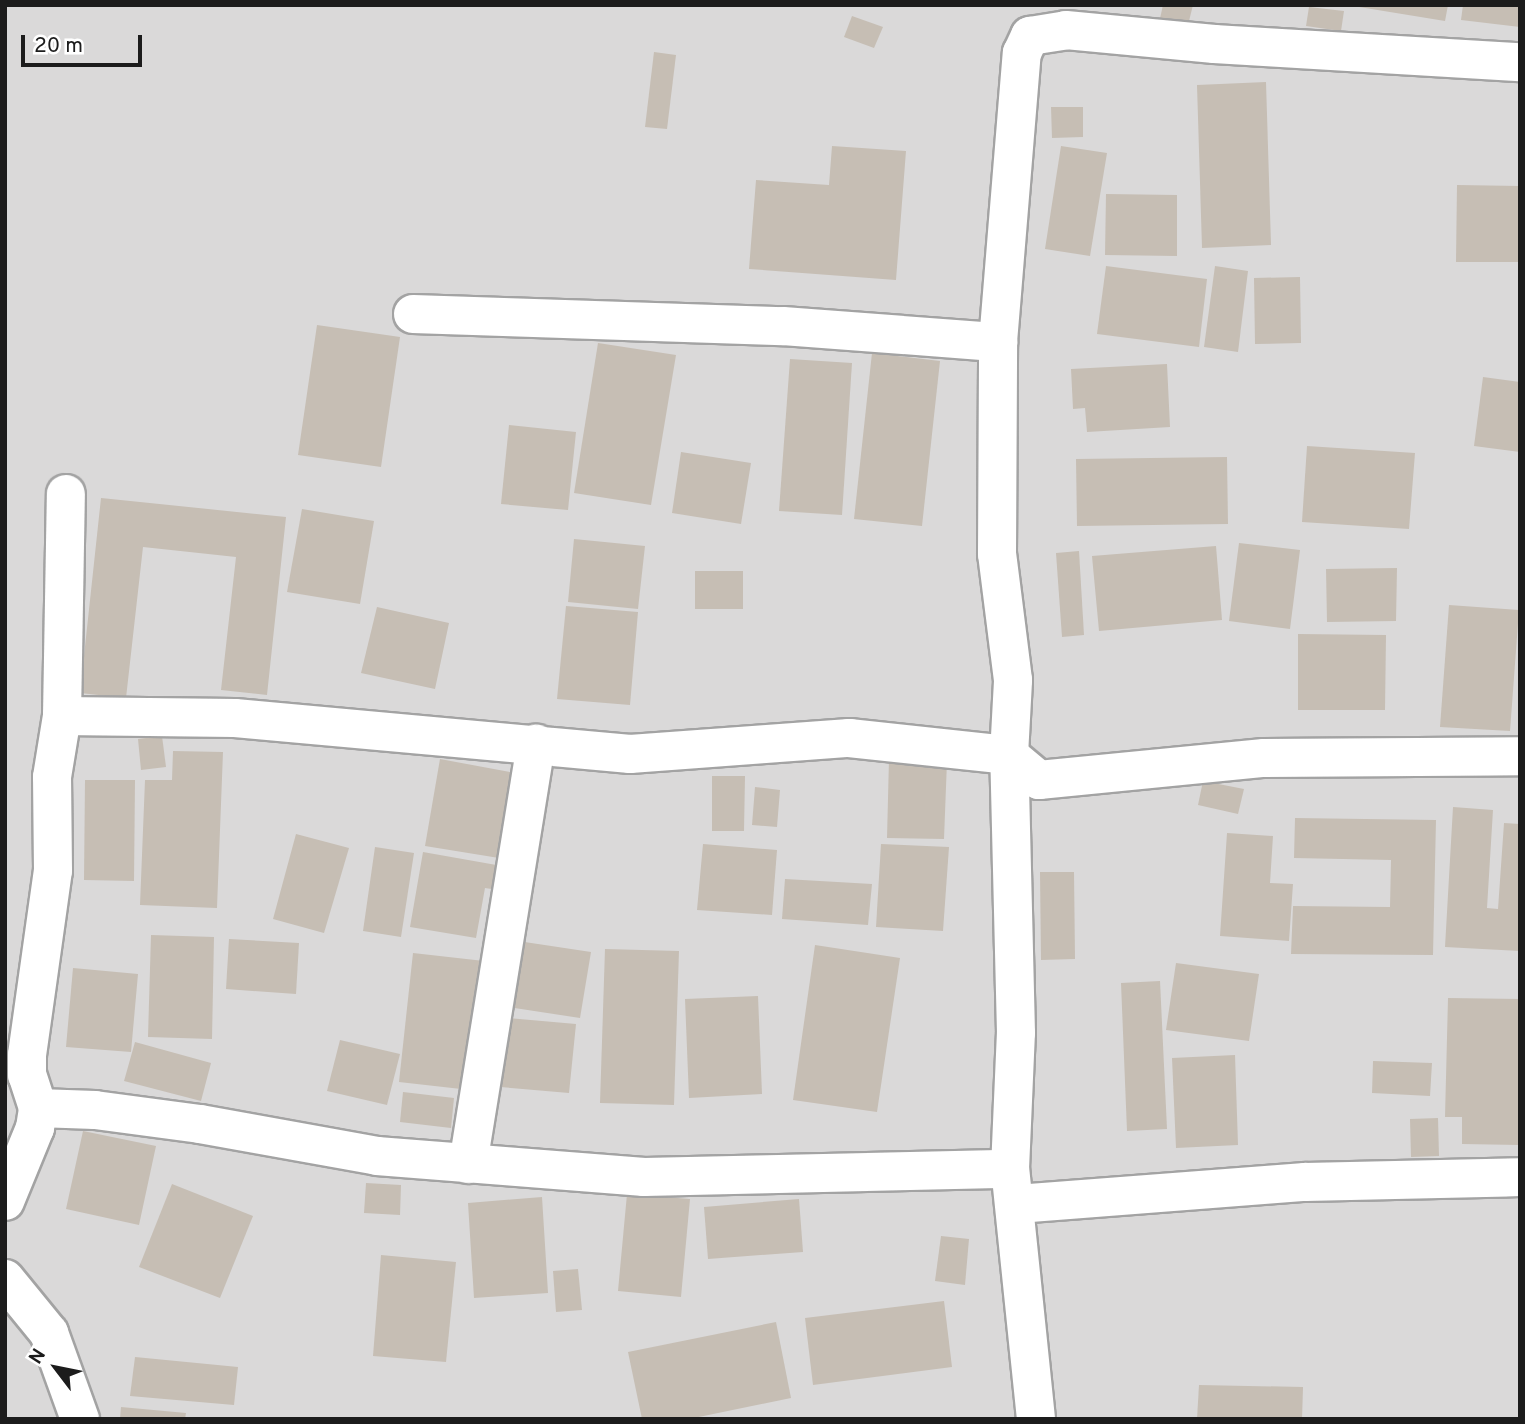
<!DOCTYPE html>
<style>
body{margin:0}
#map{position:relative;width:1525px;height:1424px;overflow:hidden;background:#eeebe1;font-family:Overpass,sans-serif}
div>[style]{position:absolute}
.residential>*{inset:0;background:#dad9d9}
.building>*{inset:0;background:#c6beb4}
.roads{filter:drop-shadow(2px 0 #a3a3a3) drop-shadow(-2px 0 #a3a3a3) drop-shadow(0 2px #a3a3a3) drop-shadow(0 -2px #a3a3a3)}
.street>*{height:38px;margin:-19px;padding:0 19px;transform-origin:19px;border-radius:19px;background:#fff}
span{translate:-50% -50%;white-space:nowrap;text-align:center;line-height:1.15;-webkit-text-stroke:5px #fff;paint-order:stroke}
.frame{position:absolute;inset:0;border:7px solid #1c1c1c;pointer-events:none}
.north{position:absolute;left:21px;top:1333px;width:70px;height:70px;-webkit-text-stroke:5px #fff;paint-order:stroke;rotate:302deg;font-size:19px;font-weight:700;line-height:28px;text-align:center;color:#1c1c1c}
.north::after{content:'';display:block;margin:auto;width:24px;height:32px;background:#1c1c1c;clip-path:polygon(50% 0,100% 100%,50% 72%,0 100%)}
.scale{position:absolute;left:21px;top:35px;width:121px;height:32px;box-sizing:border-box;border:4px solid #1c1c1c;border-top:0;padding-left:9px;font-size:21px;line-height:24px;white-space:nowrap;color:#1c1c1c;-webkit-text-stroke:5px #fff;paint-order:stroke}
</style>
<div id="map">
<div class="residential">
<i style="clip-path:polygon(5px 5px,1520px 5px,1520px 1419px,5px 1419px)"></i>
</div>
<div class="building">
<i style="clip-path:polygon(1163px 5px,1193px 5px,1187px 29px,1159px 23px)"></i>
<i style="clip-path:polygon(1347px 5px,1448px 5px,1445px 21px)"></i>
<i style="clip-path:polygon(1463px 5px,1520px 5px,1520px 27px,1461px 20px)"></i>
<i style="clip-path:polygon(1309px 7px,1344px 11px,1341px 31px,1306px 26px)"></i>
<i style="clip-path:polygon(852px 16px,883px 27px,874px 48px,844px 37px)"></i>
<i style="clip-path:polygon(654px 52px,676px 55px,667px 129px,645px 127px)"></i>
<i style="clip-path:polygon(1266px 82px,1271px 245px,1202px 248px,1197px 85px)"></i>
<i style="clip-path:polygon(1051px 107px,1083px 107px,1083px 137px,1052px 138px)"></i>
<i style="clip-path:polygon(832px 146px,906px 151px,896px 280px,749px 269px,756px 180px,829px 185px)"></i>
<i style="clip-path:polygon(1061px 146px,1107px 153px,1090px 256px,1045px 249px)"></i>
<i style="clip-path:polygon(1457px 185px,1520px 186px,1520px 262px,1456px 262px)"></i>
<i style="clip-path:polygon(1106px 194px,1177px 195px,1177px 256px,1105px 255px)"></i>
<i style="clip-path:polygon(1106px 266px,1207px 279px,1199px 347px,1097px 334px)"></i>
<i style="clip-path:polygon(1215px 266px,1248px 271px,1238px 352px,1204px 347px)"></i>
<i style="clip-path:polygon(1300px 277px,1301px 343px,1255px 344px,1254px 278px)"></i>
<i style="clip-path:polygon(317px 325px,400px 337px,381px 467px,298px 455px)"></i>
<i style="clip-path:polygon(598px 343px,676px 355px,651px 505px,574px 493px)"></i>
<i style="clip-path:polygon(872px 353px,940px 361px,922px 526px,854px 519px)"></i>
<i style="clip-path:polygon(790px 359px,852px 363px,842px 515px,779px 511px)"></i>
<i style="clip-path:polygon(1167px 364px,1170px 427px,1087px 432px,1085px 408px,1073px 409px,1071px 369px)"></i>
<i style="clip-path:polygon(1483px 377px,1520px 382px,1520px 452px,1474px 446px)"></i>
<i style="clip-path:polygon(509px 425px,576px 432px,568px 510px,501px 504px)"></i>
<i style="clip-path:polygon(1307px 446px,1415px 453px,1409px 529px,1302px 522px)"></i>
<i style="clip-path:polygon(681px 452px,751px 463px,741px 524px,672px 513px)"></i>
<i style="clip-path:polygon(1227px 457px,1228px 524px,1077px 526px,1076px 459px)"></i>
<i style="clip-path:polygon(101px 498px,286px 517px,267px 695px,221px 690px,236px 557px,143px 547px,126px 698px,80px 693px)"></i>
<i style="clip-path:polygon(302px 509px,374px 521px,360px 604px,287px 592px)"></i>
<i style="clip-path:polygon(574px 539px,645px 546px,638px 609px,568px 602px)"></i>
<i style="clip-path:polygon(1239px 543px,1300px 550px,1290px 629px,1229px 621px)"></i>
<i style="clip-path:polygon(1216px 546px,1222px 620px,1099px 631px,1092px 556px)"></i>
<i style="clip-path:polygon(1079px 551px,1084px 635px,1062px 637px,1056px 553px)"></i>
<i style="clip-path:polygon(1397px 568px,1396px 621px,1327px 622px,1326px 569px)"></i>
<i style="clip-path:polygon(695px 571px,743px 571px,743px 609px,695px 609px)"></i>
<i style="clip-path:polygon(1449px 605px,1519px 610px,1510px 731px,1440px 727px)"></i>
<i style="clip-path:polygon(566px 606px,638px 612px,630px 705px,557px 699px)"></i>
<i style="clip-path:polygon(377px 607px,449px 623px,435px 689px,361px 673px)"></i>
<i style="clip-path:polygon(1298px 634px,1386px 635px,1385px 710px,1298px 710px)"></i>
<i style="clip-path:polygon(162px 736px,166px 767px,141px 770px,138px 739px)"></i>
<i style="clip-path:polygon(173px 751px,223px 752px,217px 908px,140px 905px,145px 780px,172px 780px)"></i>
<i style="clip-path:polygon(440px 759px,515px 773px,499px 858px,425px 846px)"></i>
<i style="clip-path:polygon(889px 759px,947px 761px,944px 839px,887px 838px)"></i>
<i style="clip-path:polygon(712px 776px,745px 776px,744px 831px,712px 831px)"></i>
<i style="clip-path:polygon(85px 780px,135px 780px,134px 881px,84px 880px)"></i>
<i style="clip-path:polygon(1203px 781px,1244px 789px,1238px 814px,1198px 805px)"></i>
<i style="clip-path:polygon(755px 787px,780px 790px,777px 827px,752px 825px)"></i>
<i style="clip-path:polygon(1453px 807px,1493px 810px,1487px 908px,1498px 909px,1504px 823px,1520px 824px,1520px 951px,1445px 947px)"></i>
<i style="clip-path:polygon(1295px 818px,1436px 820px,1433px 955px,1291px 954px,1293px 906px,1390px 907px,1391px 860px,1294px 858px)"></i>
<i style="clip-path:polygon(1227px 833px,1273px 836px,1270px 883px,1293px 884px,1289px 941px,1220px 936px)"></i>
<i style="clip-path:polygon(296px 834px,349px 848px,324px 933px,273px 919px)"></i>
<i style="clip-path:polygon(703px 844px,777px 850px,772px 915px,697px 910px)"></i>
<i style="clip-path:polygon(881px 844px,949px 847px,943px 931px,876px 927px)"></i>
<i style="clip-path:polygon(375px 847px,414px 853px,401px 937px,363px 931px)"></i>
<i style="clip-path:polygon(423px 852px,502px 866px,498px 890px,485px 888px,476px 938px,410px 927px)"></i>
<i style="clip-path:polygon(1040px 872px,1074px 872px,1075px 959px,1041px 960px)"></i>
<i style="clip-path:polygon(785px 879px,872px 884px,868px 925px,782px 919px)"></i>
<i style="clip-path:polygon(151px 935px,214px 937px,212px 1039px,148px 1037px)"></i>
<i style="clip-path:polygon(229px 939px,299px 943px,296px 994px,226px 989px)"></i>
<i style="clip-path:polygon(518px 941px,591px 952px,580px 1018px,508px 1007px)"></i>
<i style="clip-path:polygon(815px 945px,900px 958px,877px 1112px,793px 1100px)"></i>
<i style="clip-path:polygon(605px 949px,679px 951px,674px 1105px,600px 1103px)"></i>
<i style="clip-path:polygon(413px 953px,484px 961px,470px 1090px,399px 1082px)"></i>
<i style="clip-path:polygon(1176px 963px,1259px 974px,1249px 1041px,1166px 1030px)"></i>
<i style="clip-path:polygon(73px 968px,138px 974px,131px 1052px,66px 1047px)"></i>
<i style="clip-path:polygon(1160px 981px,1167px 1129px,1127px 1131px,1121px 983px)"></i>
<i style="clip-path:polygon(758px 996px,762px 1094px,689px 1098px,685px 999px)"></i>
<i style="clip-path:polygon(1448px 998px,1520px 999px,1520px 1145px,1462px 1144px,1462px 1117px,1445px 1117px)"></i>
<i style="clip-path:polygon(507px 1018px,576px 1024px,569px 1093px,500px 1087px)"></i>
<i style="clip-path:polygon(340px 1040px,400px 1054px,387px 1105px,327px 1091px)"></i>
<i style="clip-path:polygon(135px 1042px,211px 1063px,201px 1101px,124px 1081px)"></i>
<i style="clip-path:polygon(1235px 1055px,1238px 1145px,1176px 1148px,1172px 1058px)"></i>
<i style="clip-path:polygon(1373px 1061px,1432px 1063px,1430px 1096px,1372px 1093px)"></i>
<i style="clip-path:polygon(403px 1092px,454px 1098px,451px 1128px,400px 1122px)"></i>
<i style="clip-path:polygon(1438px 1118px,1439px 1156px,1411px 1157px,1410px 1119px)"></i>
<i style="clip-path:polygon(83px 1131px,156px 1146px,139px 1225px,66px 1209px)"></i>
<i style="clip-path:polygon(366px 1183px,401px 1185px,400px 1215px,364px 1213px)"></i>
<i style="clip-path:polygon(172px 1184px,253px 1216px,220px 1298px,139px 1267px)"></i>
<i style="clip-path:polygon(627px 1194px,690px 1199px,681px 1297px,618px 1291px)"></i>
<i style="clip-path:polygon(542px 1197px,548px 1293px,474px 1298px,468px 1203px)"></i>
<i style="clip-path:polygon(799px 1199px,803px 1252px,708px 1259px,704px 1207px)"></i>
<i style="clip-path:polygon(941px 1236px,969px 1239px,965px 1285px,935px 1281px)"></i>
<i style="clip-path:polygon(381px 1255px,456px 1262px,446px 1362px,373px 1356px)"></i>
<i style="clip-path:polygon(578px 1269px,582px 1310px,556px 1312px,553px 1271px)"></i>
<i style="clip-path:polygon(944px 1301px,952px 1367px,813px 1385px,805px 1318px)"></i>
<i style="clip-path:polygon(776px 1322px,791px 1398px,689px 1419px,642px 1419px,628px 1352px)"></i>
<i style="clip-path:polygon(135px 1357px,238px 1367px,234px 1405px,130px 1396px)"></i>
<i style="clip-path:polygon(1199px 1385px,1303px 1387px,1302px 1419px,1197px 1419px)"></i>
<i style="clip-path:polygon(121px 1407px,186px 1413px,185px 1419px,120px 1419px)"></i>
</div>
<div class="roads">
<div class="street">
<i style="left:413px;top:314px;width:370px;rotate:1.9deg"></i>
<i style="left:783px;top:326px;width:216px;rotate:4.3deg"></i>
<i style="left:62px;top:716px;width:173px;rotate:0.7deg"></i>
<i style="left:235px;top:718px;width:397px;rotate:5.2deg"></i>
<i style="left:630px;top:754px;width:220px;rotate:-4.2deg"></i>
<i style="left:849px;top:738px;width:161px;rotate:6.1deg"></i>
<i style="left:1009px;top:755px;width:39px;rotate:40deg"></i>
<i style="left:1039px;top:780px;width:226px;rotate:-5.6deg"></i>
<i style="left:1264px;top:758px;width:256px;rotate:-0.4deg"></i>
<i style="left:38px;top:1108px;width:57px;rotate:2deg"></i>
<i style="left:95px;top:1110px;width:106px;rotate:7.6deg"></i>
<i style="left:200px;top:1124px;width:180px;rotate:10.2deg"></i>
<i style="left:377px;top:1156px;width:268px;rotate:4.5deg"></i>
<i style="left:644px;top:1177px;width:366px;rotate:-1.3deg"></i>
<i style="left:468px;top:1164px;width:426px;rotate:-80.8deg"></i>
<i style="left:5px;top:1201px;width:79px;rotate:-67.7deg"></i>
<i style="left:35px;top:1128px;width:20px;rotate:-81deg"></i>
<i style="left:38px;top:1108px;width:35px;rotate:-108deg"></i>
<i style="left:27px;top:1075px;width:20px;rotate:-90deg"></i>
<i style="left:27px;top:1055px;width:186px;rotate:-82deg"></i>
<i style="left:53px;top:871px;width:94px;rotate:-90.6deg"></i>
<i style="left:52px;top:777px;width:62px;rotate:-80.7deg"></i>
<i style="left:62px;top:716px;width:222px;rotate:-89deg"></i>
<i style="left:1017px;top:1204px;width:289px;rotate:-4.4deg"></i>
<i style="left:1305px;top:1182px;width:215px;rotate:-1.3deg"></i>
<i style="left:5px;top:1279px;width:70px;rotate:50.8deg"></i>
<i style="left:49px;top:1333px;width:91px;rotate:70.2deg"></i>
<i style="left:1036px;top:1419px;width:251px;rotate:-95.9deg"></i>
<i style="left:1010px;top:1169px;width:136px;rotate:-87.5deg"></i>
<i style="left:1016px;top:1033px;width:278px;rotate:-91.4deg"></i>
<i style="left:1009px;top:755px;width:75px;rotate:-86.9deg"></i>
<i style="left:1013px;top:680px;width:127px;rotate:-97.2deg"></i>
<i style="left:997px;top:554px;width:212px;rotate:-89.7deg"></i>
<i style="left:998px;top:342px;width:290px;rotate:-85.3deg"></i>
<i style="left:1022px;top:53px;width:19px;rotate:-65deg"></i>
<i style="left:1030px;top:36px;width:36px;rotate:-9deg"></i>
<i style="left:1066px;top:30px;width:149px;rotate:5.4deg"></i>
<i style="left:1214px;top:44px;width:307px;rotate:3.4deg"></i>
</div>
</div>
<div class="frame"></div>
<div class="north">N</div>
<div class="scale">20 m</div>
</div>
